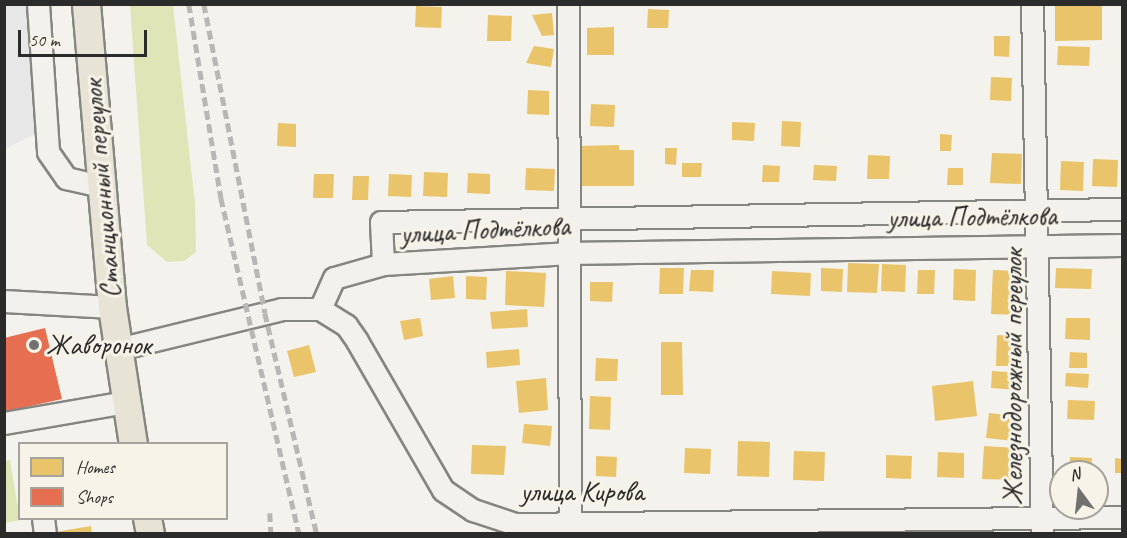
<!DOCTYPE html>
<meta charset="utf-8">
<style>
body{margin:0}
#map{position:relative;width:1127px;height:538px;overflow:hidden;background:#f4f2ec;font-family:Caveat,sans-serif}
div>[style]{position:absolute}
.built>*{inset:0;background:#e8e7e8}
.green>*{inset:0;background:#e0e5b8}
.homes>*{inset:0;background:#e9c46a}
.shops>*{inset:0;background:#e76f51}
.roads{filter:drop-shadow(2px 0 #858582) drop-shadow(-2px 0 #858582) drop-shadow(0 2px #858582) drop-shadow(0 -2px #858582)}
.minor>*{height:21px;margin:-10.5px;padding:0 10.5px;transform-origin:10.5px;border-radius:10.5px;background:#f2f1ed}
.major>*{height:27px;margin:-13.5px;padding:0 13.5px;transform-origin:13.5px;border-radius:13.5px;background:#e7e4d5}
.rail>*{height:4.5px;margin-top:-2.25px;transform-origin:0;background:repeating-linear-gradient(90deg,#b8b7b5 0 9px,transparent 0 13.5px)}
.dots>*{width:16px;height:16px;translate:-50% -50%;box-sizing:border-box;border:3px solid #f7f3e8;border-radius:50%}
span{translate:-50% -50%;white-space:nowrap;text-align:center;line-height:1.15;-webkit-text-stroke:6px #f7f3e8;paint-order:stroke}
.street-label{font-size:28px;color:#2b2b2b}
.poi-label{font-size:28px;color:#2b2b2b}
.left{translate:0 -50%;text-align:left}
.frame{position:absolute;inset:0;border:6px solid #2b2b2b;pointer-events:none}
.legend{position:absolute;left:18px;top:442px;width:210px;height:78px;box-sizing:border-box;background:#f7f3e8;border:2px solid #a5a39c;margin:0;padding:8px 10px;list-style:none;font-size:18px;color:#2b2b2b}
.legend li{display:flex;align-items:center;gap:12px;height:30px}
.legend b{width:30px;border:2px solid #a5a39c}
.north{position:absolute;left:1049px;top:460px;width:60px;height:60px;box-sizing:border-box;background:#f7f3e8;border:2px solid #a5a39c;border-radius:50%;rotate:345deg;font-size:16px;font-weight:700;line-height:24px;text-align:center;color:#2b2b2b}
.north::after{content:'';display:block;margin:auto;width:21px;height:27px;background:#71716f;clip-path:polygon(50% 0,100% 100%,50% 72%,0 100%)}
.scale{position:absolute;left:18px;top:30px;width:129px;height:27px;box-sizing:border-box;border:3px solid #2b2b2b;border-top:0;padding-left:8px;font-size:18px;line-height:21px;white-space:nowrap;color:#2b2b2b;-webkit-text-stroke:4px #f7f3e8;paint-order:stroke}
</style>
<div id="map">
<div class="built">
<i style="clip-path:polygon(5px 5px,44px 5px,60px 121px,5px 149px)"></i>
</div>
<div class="green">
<i style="clip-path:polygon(130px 5px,173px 5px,195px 204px,196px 252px,184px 261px,167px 262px,147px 245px)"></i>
<i style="clip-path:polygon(10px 460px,20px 520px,5px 523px,5px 461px)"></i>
</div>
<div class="homes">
<i style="clip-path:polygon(1061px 4px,1102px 4px,1102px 40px,1055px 41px,1055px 5px)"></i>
<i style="clip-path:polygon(416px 6px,442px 7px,441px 28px,415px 27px)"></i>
<i style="clip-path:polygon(648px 9px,669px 10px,668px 28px,647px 28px)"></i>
<i style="clip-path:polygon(552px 13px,554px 35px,542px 36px,532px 15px)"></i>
<i style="clip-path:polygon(488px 15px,512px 16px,511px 41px,487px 41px)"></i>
<i style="clip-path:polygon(614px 27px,614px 55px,587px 55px,587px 28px)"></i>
<i style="clip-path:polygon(994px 36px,1010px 36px,1009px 57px,994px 56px)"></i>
<i style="clip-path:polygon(534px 46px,554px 49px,551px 67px,526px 63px)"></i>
<i style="clip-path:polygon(1058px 46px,1090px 47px,1089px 66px,1057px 65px)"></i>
<i style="clip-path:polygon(991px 77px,1012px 78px,1011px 101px,990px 100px)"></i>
<i style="clip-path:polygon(528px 90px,549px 91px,549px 115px,527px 114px)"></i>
<i style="clip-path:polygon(591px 104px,615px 105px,614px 127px,590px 126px)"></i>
<i style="clip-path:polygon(782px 121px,801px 122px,800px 147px,781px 146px)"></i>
<i style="clip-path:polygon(732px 122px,755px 123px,754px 141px,732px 140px)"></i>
<i style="clip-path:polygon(278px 123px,296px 124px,296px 147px,277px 146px)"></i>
<i style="clip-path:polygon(940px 134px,952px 135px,951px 151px,940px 151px)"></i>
<i style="clip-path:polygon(619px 145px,619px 150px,634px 150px,634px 186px,576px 186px,576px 146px)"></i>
<i style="clip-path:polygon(665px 148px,677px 148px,676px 165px,665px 164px)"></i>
<i style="clip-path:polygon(992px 153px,1022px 154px,1021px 184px,990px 183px)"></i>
<i style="clip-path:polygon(868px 155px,890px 156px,889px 179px,867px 179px)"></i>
<i style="clip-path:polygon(1093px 159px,1118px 160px,1117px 187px,1092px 186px)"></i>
<i style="clip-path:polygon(1061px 161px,1084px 162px,1083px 191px,1060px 190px)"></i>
<i style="clip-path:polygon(682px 163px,702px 163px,701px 177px,682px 177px)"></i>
<i style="clip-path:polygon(763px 165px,780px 166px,779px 182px,762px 182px)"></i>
<i style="clip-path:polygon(814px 165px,837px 166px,836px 181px,813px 180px)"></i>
<i style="clip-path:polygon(526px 168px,555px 169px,554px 191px,525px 190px)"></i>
<i style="clip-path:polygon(948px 168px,963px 168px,963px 185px,947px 185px)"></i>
<i style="clip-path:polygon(424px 172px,448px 173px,447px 197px,423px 196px)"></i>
<i style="clip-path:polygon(468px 173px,490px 174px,490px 194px,467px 193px)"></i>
<i style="clip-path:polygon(314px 174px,334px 174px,333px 198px,313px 198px)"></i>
<i style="clip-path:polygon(389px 174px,412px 175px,411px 197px,388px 196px)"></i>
<i style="clip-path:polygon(353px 176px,369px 176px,368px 200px,352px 200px)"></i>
<i style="clip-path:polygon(848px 263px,879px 264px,877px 293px,847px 292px)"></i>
<i style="clip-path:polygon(882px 264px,906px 265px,905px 292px,881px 291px)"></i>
<i style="clip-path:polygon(660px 268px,684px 268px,683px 294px,659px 294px)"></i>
<i style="clip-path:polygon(821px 268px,843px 269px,842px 292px,821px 291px)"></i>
<i style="clip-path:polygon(1056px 268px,1092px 269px,1091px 289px,1055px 288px)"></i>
<i style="clip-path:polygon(954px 269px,976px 270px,975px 301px,953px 300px)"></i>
<i style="clip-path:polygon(691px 270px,714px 270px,713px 292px,689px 291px)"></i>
<i style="clip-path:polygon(918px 270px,935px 270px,934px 294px,917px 294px)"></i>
<i style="clip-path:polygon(993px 270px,1019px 271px,1017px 315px,991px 314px)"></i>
<i style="clip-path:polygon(506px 271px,546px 273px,544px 307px,505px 305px)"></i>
<i style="clip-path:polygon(772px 271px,811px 273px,810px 296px,771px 294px)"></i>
<i style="clip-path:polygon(453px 276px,455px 298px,431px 300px,429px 279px)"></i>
<i style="clip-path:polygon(466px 276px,487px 277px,486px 300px,466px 299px)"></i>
<i style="clip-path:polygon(590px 282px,613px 282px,612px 302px,590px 301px)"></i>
<i style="clip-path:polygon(527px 309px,528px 327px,492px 329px,490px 312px)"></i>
<i style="clip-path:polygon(420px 318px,423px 336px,404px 340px,400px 321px)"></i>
<i style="clip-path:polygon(1066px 318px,1090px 318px,1090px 340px,1065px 339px)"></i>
<i style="clip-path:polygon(997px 335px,1018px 336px,1017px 366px,996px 366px)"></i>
<i style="clip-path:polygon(661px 342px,682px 342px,683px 395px,661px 395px)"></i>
<i style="clip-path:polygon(309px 345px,316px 372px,294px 377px,287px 351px)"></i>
<i style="clip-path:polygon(519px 349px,520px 365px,487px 368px,486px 352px)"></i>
<i style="clip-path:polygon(1070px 352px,1087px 353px,1087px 368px,1069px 368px)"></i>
<i style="clip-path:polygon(596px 358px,618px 359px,617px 381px,595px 381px)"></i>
<i style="clip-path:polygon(992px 371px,1020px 373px,1019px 390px,991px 388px)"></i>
<i style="clip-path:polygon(1066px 373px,1089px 374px,1088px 388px,1065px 386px)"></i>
<i style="clip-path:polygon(546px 378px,548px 410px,519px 413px,516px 381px)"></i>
<i style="clip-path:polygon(973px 381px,977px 416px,935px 421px,932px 386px)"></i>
<i style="clip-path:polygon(590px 396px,611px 397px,610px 430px,589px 429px)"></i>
<i style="clip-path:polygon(1068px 400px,1095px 401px,1094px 420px,1067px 419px)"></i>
<i style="clip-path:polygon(989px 413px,1017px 416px,1014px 441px,986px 438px)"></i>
<i style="clip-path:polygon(524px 424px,552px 426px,550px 446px,522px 443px)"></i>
<i style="clip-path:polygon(738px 441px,770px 442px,769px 477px,737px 476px)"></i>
<i style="clip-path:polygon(472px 445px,506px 446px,504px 475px,471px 474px)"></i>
<i style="clip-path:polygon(984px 446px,1017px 448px,1016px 480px,982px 479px)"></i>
<i style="clip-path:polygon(685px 448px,711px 449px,710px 474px,684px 473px)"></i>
<i style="clip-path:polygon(794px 451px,825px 452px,824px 481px,793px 480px)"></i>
<i style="clip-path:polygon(938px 452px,964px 453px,964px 478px,937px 477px)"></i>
<i style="clip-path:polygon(886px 455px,912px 456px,911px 479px,886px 478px)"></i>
<i style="clip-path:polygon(596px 456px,617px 457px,616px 477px,596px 476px)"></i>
<i style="clip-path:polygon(1070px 457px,1092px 458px,1091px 472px,1070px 472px)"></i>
<i style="clip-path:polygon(1115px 458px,1122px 459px,1122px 473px,1115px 473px)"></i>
<i style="clip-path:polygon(91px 526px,92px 534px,56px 534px,55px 532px)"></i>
</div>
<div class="shops">
<i style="clip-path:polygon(45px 328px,62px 399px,4px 412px,4px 338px)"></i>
</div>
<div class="roads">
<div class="minor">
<i style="left:38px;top:4px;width:148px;rotate:86.1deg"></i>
<i style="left:48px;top:152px;width:32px;rotate:55deg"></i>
<i style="left:66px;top:178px;width:35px;rotate:13deg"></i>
<i style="left:568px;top:4px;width:517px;rotate:89.78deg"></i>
<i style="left:1032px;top:4px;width:530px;rotate:88.92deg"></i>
<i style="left:383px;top:264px;width:42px;rotate:-92.7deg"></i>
<i style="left:381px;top:222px;width:741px;rotate:-1.01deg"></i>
<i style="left:4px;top:301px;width:108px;rotate:3.2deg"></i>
<i style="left:320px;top:309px;width:34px;rotate:-66deg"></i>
<i style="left:334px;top:278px;width:51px;rotate:-15.9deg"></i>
<i style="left:383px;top:264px;width:183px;rotate:-3.4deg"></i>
<i style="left:566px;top:253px;width:556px;rotate:-0.82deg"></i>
<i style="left:118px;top:349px;width:169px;rotate:-13.7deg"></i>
<i style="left:282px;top:309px;width:38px"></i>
<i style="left:320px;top:309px;width:31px;rotate:32deg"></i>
<i style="left:346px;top:325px;width:19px;rotate:55deg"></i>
<i style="left:357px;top:341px;width:172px;rotate:60deg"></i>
<i style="left:443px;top:490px;width:36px;rotate:34deg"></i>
<i style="left:473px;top:510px;width:44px;rotate:18.4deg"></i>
<i style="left:515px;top:524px;width:607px;rotate:-0.66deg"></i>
<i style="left:4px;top:423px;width:124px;rotate:-9.8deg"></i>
<i style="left:43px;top:518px;width:16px;rotate:83deg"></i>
</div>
<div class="major">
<i style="left:86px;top:4px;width:304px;rotate:85.1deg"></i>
<i style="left:112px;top:307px;width:139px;rotate:81.3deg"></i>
<i style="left:147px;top:518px;width:16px;rotate:79deg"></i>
</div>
</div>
<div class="rail">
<i style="left:189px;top:4px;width:197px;rotate:80.6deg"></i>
<i style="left:221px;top:198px;width:345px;rotate:76.9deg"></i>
<i style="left:204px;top:4px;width:315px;rotate:78.8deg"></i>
<i style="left:265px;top:313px;width:227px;rotate:76.8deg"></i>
<i style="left:270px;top:513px;width:21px;rotate:87deg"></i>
</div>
<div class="dots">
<i style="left:34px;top:345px;background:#71716f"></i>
</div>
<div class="street-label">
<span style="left:102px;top:189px;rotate:-95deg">Станционный переулок</span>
<span style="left:972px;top:217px;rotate:-1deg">улица Подтёлкова</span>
<span style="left:485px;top:230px;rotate:-3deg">улица Подтёлкова</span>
<span style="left:1013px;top:377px;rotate:-90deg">Железнодорожный переулок</span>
<span style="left:582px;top:492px">улица Кирова</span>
</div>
<div class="poi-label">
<span class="left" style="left:46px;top:345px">Жаворонок</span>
</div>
<div class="frame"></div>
<ul class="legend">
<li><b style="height:16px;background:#e9c46a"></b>Homes</li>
<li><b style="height:16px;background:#e76f51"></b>Shops</li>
</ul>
<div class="north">N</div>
<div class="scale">50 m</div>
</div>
